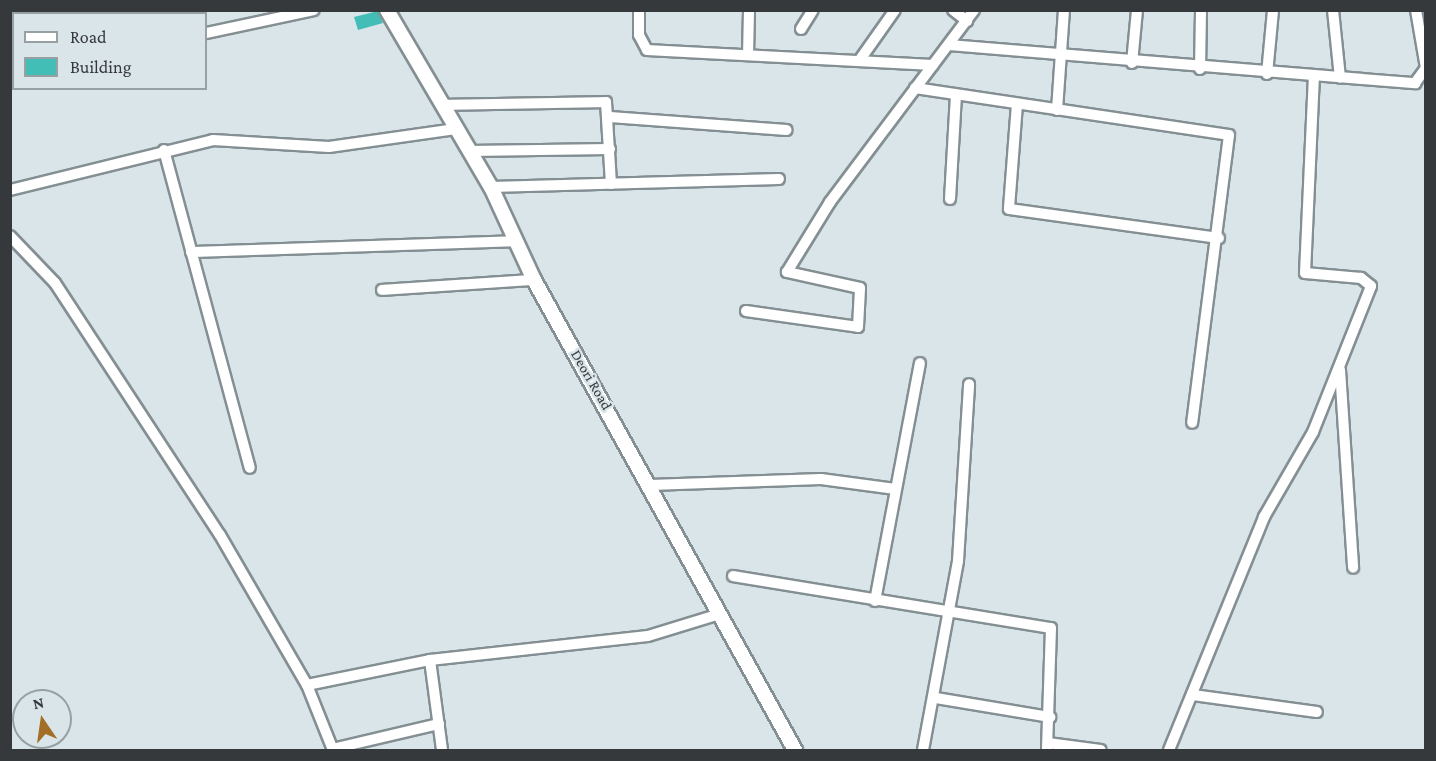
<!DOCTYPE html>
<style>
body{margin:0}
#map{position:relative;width:1436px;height:761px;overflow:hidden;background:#d9e5e9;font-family:"Crimson Pro",serif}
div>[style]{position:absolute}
.building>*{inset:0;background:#42beb7}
.roads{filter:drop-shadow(2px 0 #848f93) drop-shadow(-2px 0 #848f93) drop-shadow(0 2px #848f93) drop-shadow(0 -2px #848f93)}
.minor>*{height:10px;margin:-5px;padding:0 5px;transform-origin:5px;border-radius:5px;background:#fff}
.tertiary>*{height:14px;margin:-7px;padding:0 7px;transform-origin:7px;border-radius:7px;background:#fff}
span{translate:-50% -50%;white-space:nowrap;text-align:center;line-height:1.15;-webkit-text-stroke:4.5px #d9e5e9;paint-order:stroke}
.street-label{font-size:15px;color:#35393b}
.frame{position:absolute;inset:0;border:12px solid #35393b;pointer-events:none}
.legend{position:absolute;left:12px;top:12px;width:195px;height:78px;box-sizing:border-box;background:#d9e5e9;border:2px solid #97a0a3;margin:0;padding:8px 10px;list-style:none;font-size:18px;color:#35393b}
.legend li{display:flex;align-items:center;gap:12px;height:30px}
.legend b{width:30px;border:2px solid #97a0a3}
.north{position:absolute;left:12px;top:689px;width:60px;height:60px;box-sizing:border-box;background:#d9e5e9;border:2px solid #97a0a3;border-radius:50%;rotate:347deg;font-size:16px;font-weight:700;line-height:24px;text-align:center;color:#35393b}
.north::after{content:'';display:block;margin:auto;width:21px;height:27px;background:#a36f27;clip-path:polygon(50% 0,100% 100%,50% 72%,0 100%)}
</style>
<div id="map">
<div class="building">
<i style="clip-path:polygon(378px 11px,383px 23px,358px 30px,354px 17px)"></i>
</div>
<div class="roads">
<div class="minor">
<i style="left:639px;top:10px;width:25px;rotate:90deg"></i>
<i style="left:639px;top:35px;width:17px;rotate:62deg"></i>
<i style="left:647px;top:50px;width:286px;rotate:3deg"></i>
<i style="left:953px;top:10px;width:18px;rotate:38deg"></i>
<i style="left:1333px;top:10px;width:68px;rotate:84.1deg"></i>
<i style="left:1416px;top:10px;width:59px;rotate:80.2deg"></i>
<i style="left:801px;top:29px;width:22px;rotate:-58deg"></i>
<i style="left:206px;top:33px;width:110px;rotate:-12deg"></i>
<i style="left:949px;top:45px;width:468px;rotate:4.7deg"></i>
<i style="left:1415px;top:83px;width:19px;rotate:-54deg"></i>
<i style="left:748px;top:55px;width:45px;rotate:-88.7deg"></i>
<i style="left:859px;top:61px;width:62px;rotate:-54.8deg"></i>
<i style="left:1132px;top:63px;width:53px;rotate:-84.6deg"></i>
<i style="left:1200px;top:69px;width:59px;rotate:-89deg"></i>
<i style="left:1267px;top:74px;width:64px;rotate:-84.6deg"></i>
<i style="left:10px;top:75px;width:4px;rotate:-14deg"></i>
<i style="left:915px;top:88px;width:317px;rotate:8.5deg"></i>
<i style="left:1229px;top:135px;width:290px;rotate:97.3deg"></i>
<i style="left:1017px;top:104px;width:105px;rotate:94.4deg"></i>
<i style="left:1009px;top:209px;width:212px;rotate:7.9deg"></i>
<i style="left:442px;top:105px;width:164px;rotate:-1deg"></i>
<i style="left:606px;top:102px;width:82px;rotate:86.5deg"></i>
<i style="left:1057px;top:110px;width:100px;rotate:-86deg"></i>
<i style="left:610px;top:117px;width:177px;rotate:4.2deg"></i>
<i style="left:164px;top:150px;width:329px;rotate:74.9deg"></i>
<i style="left:469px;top:151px;width:141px;rotate:-0.8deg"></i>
<i style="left:491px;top:187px;width:288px;rotate:-1.6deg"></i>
<i style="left:10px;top:190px;width:209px;rotate:-13.8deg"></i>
<i style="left:213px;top:140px;width:116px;rotate:3.5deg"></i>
<i style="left:329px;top:147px;width:128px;rotate:-8.1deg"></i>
<i style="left:950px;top:199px;width:104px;rotate:-86.7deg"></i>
<i style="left:10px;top:236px;width:65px;rotate:46.2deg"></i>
<i style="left:55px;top:283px;width:301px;rotate:56.8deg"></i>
<i style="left:220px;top:535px;width:173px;rotate:59.9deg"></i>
<i style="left:307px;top:685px;width:70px;rotate:68.2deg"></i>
<i style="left:191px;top:252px;width:325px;rotate:-1.9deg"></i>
<i style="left:382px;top:290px;width:152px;rotate:-3.8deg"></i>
<i style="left:746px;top:311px;width:113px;rotate:8.1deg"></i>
<i style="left:858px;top:327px;width:39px;rotate:-87deg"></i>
<i style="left:860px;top:288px;width:75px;rotate:-167.6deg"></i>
<i style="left:787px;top:272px;width:82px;rotate:-58.4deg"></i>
<i style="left:830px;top:202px;width:240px;rotate:-53.1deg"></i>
<i style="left:1340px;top:370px;width:198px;rotate:86.2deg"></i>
<i style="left:650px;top:485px;width:171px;rotate:-2deg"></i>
<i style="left:821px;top:479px;width:75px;rotate:7.7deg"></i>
<i style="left:733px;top:576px;width:322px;rotate:9.3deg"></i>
<i style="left:1051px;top:628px;width:122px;rotate:91.9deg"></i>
<i style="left:875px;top:601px;width:242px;rotate:-79.3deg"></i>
<i style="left:430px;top:660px;width:91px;rotate:82.4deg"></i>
<i style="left:307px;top:685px;width:126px;rotate:-11.5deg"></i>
<i style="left:430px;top:660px;width:219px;rotate:-6.3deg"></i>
<i style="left:648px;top:636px;width:75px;rotate:-17deg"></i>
<i style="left:1193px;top:695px;width:125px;rotate:7.8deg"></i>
<i style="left:936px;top:698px;width:116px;rotate:9.5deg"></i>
<i style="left:1048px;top:743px;width:53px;rotate:7.5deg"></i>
<i style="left:332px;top:749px;width:110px;rotate:-13.2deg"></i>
<i style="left:923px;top:750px;width:192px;rotate:-79.5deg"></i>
<i style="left:958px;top:561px;width:177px;rotate:-86.4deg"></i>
<i style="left:1169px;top:750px;width:252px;rotate:-67.8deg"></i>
<i style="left:1264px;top:517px;width:98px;rotate:-60deg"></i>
<i style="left:1313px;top:432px;width:157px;rotate:-68.3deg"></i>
<i style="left:1371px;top:286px;width:13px;rotate:-141deg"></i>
<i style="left:1361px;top:278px;width:56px;rotate:-174.9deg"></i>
<i style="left:1305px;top:273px;width:197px;rotate:-87.4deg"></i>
</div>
<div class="tertiary">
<i style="left:387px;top:10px;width:205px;rotate:59.6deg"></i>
<i style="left:491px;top:187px;width:102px;rotate:65.2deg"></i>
<i style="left:534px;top:280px;width:538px;rotate:60.96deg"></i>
</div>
</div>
<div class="street-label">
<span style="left:591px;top:380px;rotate:60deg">Deori Road</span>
</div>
<div class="frame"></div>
<ul class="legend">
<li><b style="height:8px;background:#fff"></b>Road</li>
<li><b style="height:16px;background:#42beb7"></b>Building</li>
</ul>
<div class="north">N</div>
</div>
